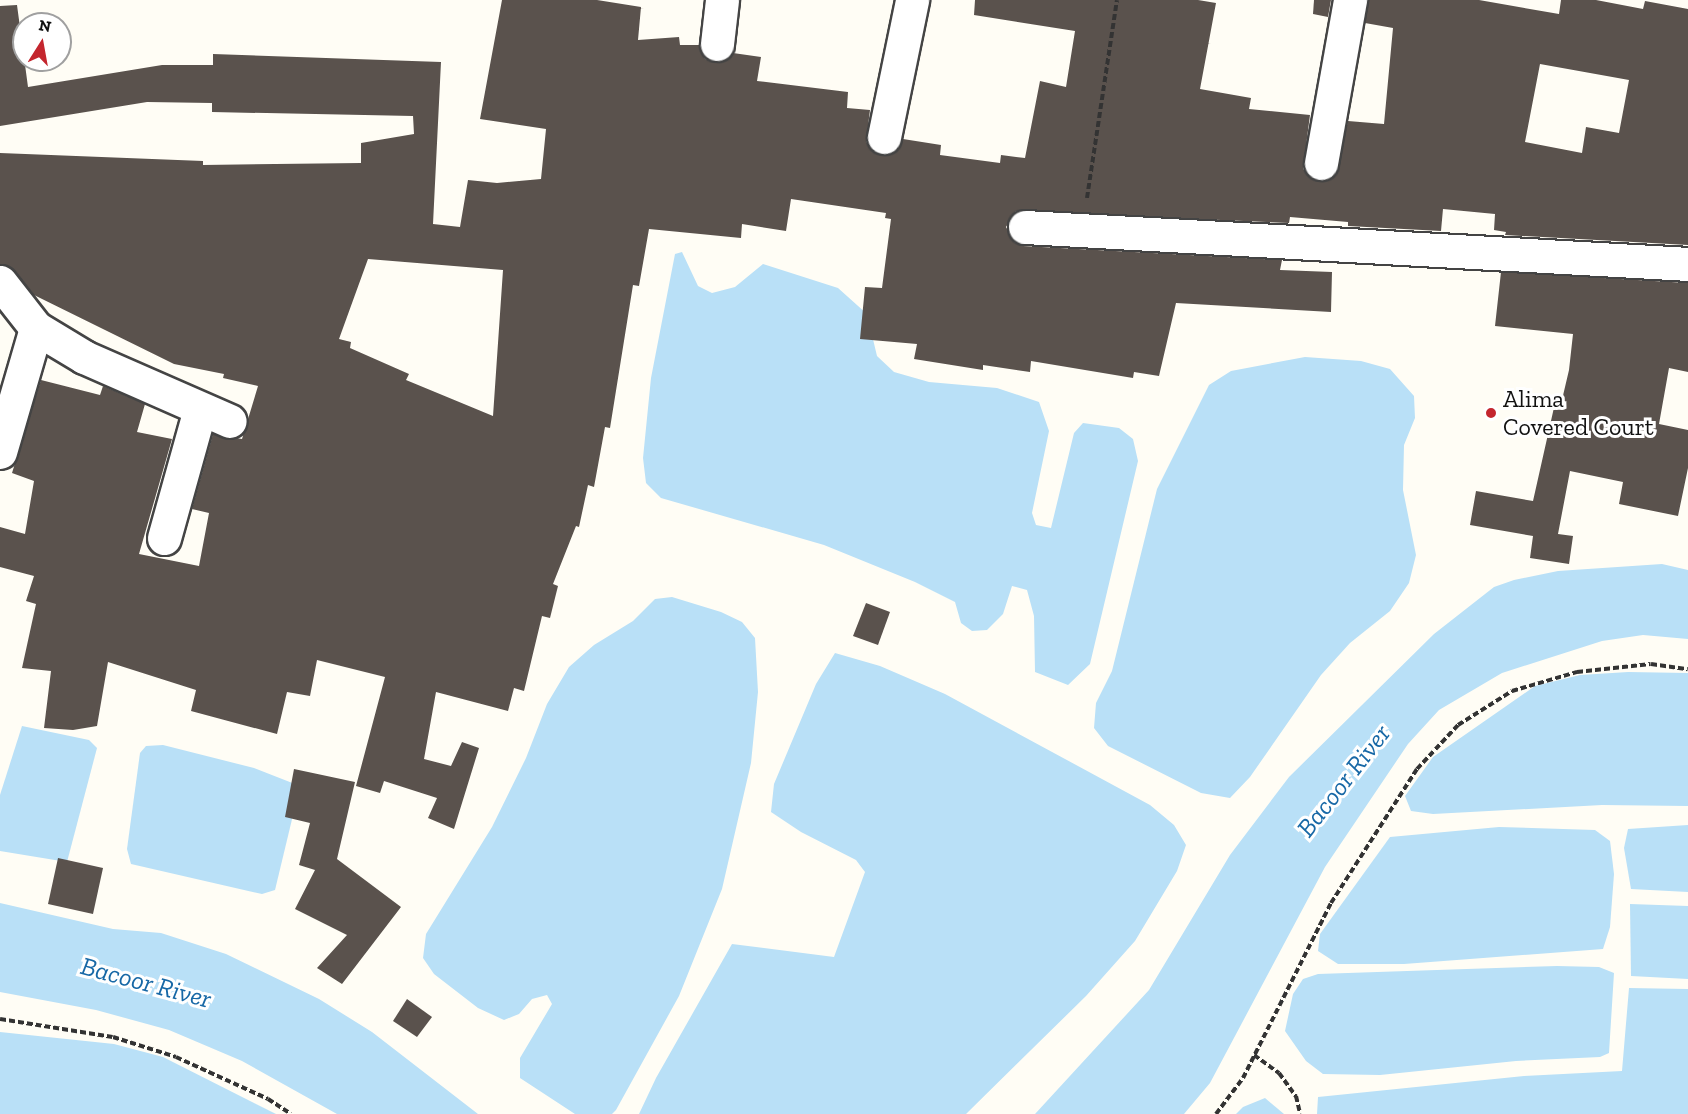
<!DOCTYPE html>
<style>
body{margin:0}
#map{position:relative;width:1688px;height:1114px;overflow:hidden;background:#fffdf5;font-family:"Zilla Slab",serif}
div>[style]{position:absolute}
.water>*{inset:0;background:#b9e0f7}
.building>*{inset:0;background:#5a524d}
.path>*{height:4px;margin-top:-2px;transform-origin:0;background:repeating-linear-gradient(90deg,#333 0 6px,transparent 0 9px)}
.roads{filter:drop-shadow(2px 0 #444) drop-shadow(-2px 0 #444) drop-shadow(0 2px #444) drop-shadow(0 -2px #444)}
.minor>*{height:33px;margin:-16.5px;padding:0 16.5px;transform-origin:16.5px;border-radius:16.5px;background:#fff}
.dots>*{width:16px;height:16px;translate:-50% -50%;box-sizing:border-box;border:3px solid #fff;border-radius:50%}
span{translate:-50% -50%;white-space:nowrap;text-align:center;line-height:1.15;-webkit-text-stroke:6px #fff;paint-order:stroke}
.poi-label{font-size:24px;color:#111}
.left{translate:0 -50%;text-align:left}
.water-label{font-size:26px;color:#1768a6;font-style:italic}
.north{position:absolute;left:12px;top:12px;width:60px;height:60px;box-sizing:border-box;background:#fff;border:2px solid #a0a0a0;border-radius:50%;rotate:11deg;font-size:16px;font-weight:700;line-height:24px;text-align:center;color:#111}
.north::after{content:'';display:block;margin:auto;width:21px;height:27px;background:#c4262e;clip-path:polygon(50% 0,100% 100%,50% 72%,0 100%)}
</style>
<div id="map">
<div class="water">
<i style="clip-path:polygon(682px 252px,698px 286px,712px 293px,735px 287px,763px 264px,838px 288px,867px 314px,877px 356px,894px 372px,929px 382px,997px 388px,1039px 402px,1049px 431px,1032px 513px,1036px 525px,1051px 528px,1074px 433px,1083px 423px,1119px 428px,1133px 439px,1138px 461px,1090px 664px,1068px 685px,1035px 672px,1034px 616px,1027px 590px,1012px 586px,1003px 614px,987px 630px,972px 631px,961px 623px,955px 602px,915px 582px,824px 545px,661px 498px,646px 483px,643px 458px,651px 378px,675px 254px)"></i>
<i style="clip-path:polygon(1305px 357px,1361px 361px,1390px 369px,1414px 396px,1415px 418px,1404px 445px,1403px 490px,1416px 555px,1409px 583px,1390px 611px,1350px 643px,1321px 675px,1250px 777px,1230px 798px,1201px 793px,1108px 746px,1094px 728px,1096px 703px,1112px 671px,1157px 489px,1209px 385px,1231px 371px)"></i>
<i style="clip-path:polygon(1662px 564px,1688px 570px,1688px 639px,1643px 635px,1602px 641px,1502px 673px,1439px 710px,1408px 744px,1325px 867px,1210px 1083px,1184px 1114px,1035px 1114px,1149px 990px,1230px 855px,1289px 777px,1434px 634px,1494px 587px,1514px 580px,1558px 571px)"></i>
<i style="clip-path:polygon(672px 597px,721px 612px,742px 622px,755px 638px,758px 692px,751px 763px,722px 889px,679px 996px,616px 1110px,612px 1114px,575px 1114px,520px 1078px,520px 1058px,552px 1004px,547px 995px,532px 999px,519px 1014px,504px 1020px,478px 1008px,434px 974px,423px 958px,426px 934px,492px 827px,526px 758px,547px 704px,569px 667px,594px 645px,633px 621px,655px 599px)"></i>
<i style="clip-path:polygon(835px 653px,880px 666px,945px 694px,1150px 805px,1174px 825px,1186px 845px,1177px 871px,1135px 941px,1086px 996px,966px 1114px,639px 1114px,656px 1078px,732px 944px,834px 957px,865px 872px,856px 860px,801px 832px,771px 812px,774px 784px,816px 684px)"></i>
<i style="clip-path:polygon(1628px 672px,1688px 673px,1688px 806px,1602px 805px,1433px 814px,1411px 811px,1405px 796px,1433px 757px,1535px 686px,1580px 675px)"></i>
<i style="clip-path:polygon(22px 726px,89px 740px,97px 748px,67px 862px,0 851px,0 795px)"></i>
<i style="clip-path:polygon(163px 745px,254px 768px,300px 786px,275px 890px,262px 894px,131px 864px,127px 849px,140px 753px,146px 746px)"></i>
<i style="clip-path:polygon(1688px 825px,1688px 892px,1631px 889px,1624px 848px,1628px 829px)"></i>
<i style="clip-path:polygon(1499px 827px,1595px 830px,1610px 841px,1614px 874px,1610px 927px,1603px 949px,1404px 964px,1338px 964px,1318px 951px,1320px 934px,1390px 837px)"></i>
<i style="clip-path:polygon(0 903px,113px 929px,161px 933px,226px 954px,319px 999px,372px 1032px,478px 1114px,337px 1114px,242px 1061px,169px 1030px,96px 1010px,0 992px)"></i>
<i style="clip-path:polygon(1630px 904px,1688px 906px,1688px 979px,1631px 976px)"></i>
<i style="clip-path:polygon(1557px 966px,1599px 967px,1614px 973px,1609px 1053px,1600px 1057px,1516px 1061px,1380px 1075px,1323px 1074px,1306px 1061px,1285px 1031px,1293px 994px,1303px 979px,1318px 974px)"></i>
<i style="clip-path:polygon(1629px 988px,1688px 989px,1688px 1114px,1317px 1114px,1318px 1097px,1524px 1076px,1622px 1071px)"></i>
<i style="clip-path:polygon(0 1032px,114px 1044px,163px 1057px,276px 1114px,0 1114px)"></i>
<i style="clip-path:polygon(1265px 1098px,1284px 1114px,1236px 1114px,1243px 1107px)"></i>
</div>
<div class="building">
<i style="clip-path:polygon(evenodd,502px 0,597px 0,641px 7px,638px 40px,679px 37px,680px 45px,699px 45px,705px 59px,714px 62px,725px 61px,733px 53px,761px 57px,757px 81px,848px 92px,847px 108px,870px 110px,866px 142px,880px 155px,898px 150px,903px 139px,941px 145px,940px 155px,1000px 163px,1001px 155px,1025px 158px,1040px 81px,1066px 87px,1075px 31px,974px 15px,975px 0,1198px 0,1216px 3px,1200px 89px,1251px 98px,1249px 109px,1310px 115px,1303px 169px,1318px 181px,1336px 175px,1348px 121px,1384px 124px,1393px 28px,1365px 23px,1368px 0,1479px 0,1559px 14px,1561px 0,1596px 0,1643px 9px,1645px 1px,1688px 9px,1688px 245px,1505px 235px,1506px 232px,1494px 230px,1495px 214px,1443px 209px,1441px 231px,1348px 226px,1348px 222px,1290px 217px,1289px 223px,1016px 211px,1006px 227px,1014px 242px,1023px 246px,1282px 260px,1280px 270px,1332px 272px,1331px 312px,1176px 303px,1159px 376px,1134px 372px,1133px 378px,1031px 361px,1030px 372px,983px 365px,983px 370px,914px 359px,917px 344px,860px 339px,865px 287px,882px 288px,891px 219px,885px 218px,886px 213px,791px 199px,786px 231px,742px 224px,741px 238px,649px 229px,639px 286px,633px 285px,610px 428px,605px 427px,594px 487px,588px 485px,579px 527px,576px 526px,553px 584px,558px 586px,550px 618px,542px 616px,524px 691px,514px 688px,508px 711px,436px 692px,424px 759px,451px 766px,462px 742px,479px 748px,454px 829px,428px 818px,437px 798px,384px 781px,380px 793px,356px 786px,385px 677px,317px 660px,310px 696px,287px 692px,277px 734px,191px 711px,196px 690px,108px 662px,97px 726px,73px 730px,44px 728px,51px 671px,22px 668px,36px 604px,26px 601px,34px 576px,0 567px,0 527px,25px 534px,34px 481px,12px 473px,41px 380px,100px 395px,103px 386px,145px 404px,137px 432px,172px 439px,139px 554px,199px 566px,209px 513px,192px 509px,213px 434px,242px 439px,258px 386px,223px 378px,224px 374px,174px 364px,34px 295px,14px 270px,0 264px,0 153px,203px 161px,203px 165px,361px 163px,361px 143px,414px 134px,413px 116px,212px 112px,212px 103px,147px 102px,0 126px,0 6px,17px 5px,28px 87px,162px 65px,213px 65px,213px 54px,441px 62px,433px 224px,460px 227px,468px 180px,497px 183px,541px 179px,546px 129px,480px 119px,502px 0,1540px 64px,1629px 80px,1619px 133px,1586px 127px,1582px 153px,1525px 142px,1540px 64px,502px 0,368px 259px,503px 270px,493px 416px,406px 380px,409px 374px,350px 348px,351px 342px,339px 339px,368px 259px)"></i>
<i style="clip-path:polygon(1314px 0,1331px 0,1328px 17px,1313px 14px)"></i>
<i style="clip-path:polygon(1501px 272px,1688px 283px,1688px 372px,1669px 368px,1659px 424px,1688px 430px,1688px 468px,1678px 516px,1619px 504px,1623px 482px,1570px 471px,1558px 534px,1573px 536px,1569px 564px,1530px 558px,1533px 536px,1470px 525px,1476px 491px,1533px 501px,1555px 403px,1561px 404px,1569px 370px,1573px 334px,1495px 326px)"></i>
<i style="clip-path:polygon(866px 603px,890px 612px,878px 645px,853px 636px)"></i>
<i style="clip-path:polygon(294px 769px,355px 782px,337px 859px,401px 907px,342px 984px,317px 968px,347px 935px,295px 909px,315px 870px,299px 865px,310px 823px,285px 817px)"></i>
<i style="clip-path:polygon(58px 858px,103px 868px,93px 914px,48px 904px)"></i>
<i style="clip-path:polygon(407px 999px,432px 1017px,417px 1037px,393px 1021px)"></i>
</div>
<div class="path">
<i style="left:1087px;top:198px;width:200px;rotate:-81.4deg"></i>
<i style="left:0;top:1019px;width:114px;rotate:9.1deg"></i>
<i style="left:113px;top:1037px;width:66px;rotate:17.6deg"></i>
<i style="left:176px;top:1057px;width:101px;rotate:24.5deg"></i>
<i style="left:268px;top:1099px;width:27px;rotate:33deg"></i>
<i style="left:1254px;top:1055px;width:31px;rotate:36deg"></i>
<i style="left:1279px;top:1073px;width:29px;rotate:54deg"></i>
<i style="left:1296px;top:1096px;width:18px;rotate:77deg"></i>
<i style="left:1216px;top:1114px;width:45px;rotate:-53.1deg"></i>
<i style="left:1243px;top:1078px;width:196px;rotate:-63.3deg"></i>
<i style="left:1331px;top:903px;width:159px;rotate:-57.3deg"></i>
<i style="left:1417px;top:769px;width:60px;rotate:-47deg"></i>
<i style="left:1458px;top:725px;width:64px;rotate:-32.2deg"></i>
<i style="left:1512px;top:691px;width:68px;rotate:-16.3deg"></i>
<i style="left:1577px;top:672px;width:74px;rotate:-6.2deg"></i>
<i style="left:1651px;top:664px;width:37px;rotate:8deg"></i>
</div>
<div class="roads">
<div class="minor">
<i style="left:717px;top:44px;width:44px;rotate:-83.5deg"></i>
<i style="left:884px;top:137px;width:140px;rotate:-78.4deg"></i>
<i style="left:1321px;top:163px;width:166px;rotate:-79.9deg"></i>
<i style="left:1025px;top:227px;width:664px;rotate:3.19deg"></i>
<i style="left:0;top:282px;width:58px;rotate:52deg"></i>
<i style="left:36px;top:328px;width:129px;rotate:106.2deg"></i>
<i style="left:36px;top:328px;width:56px;rotate:31.1deg"></i>
<i style="left:84px;top:357px;width:159px;rotate:23.7deg"></i>
<i style="left:164px;top:538px;width:134px;rotate:-74.4deg"></i>
</div>
</div>
<div class="dots">
<i style="left:1491px;top:413px;background:#c4262e"></i>
</div>
<div class="poi-label">
<span class="left" style="left:1503px;top:413px">Alima<br>Covered Court</span>
</div>
<div class="water-label">
<span style="left:1344px;top:781px;rotate:-52deg">Bacoor River</span>
<span style="left:146px;top:983px;rotate:15deg">Bacoor River</span>
</div>
<div class="north">N</div>
</div>
